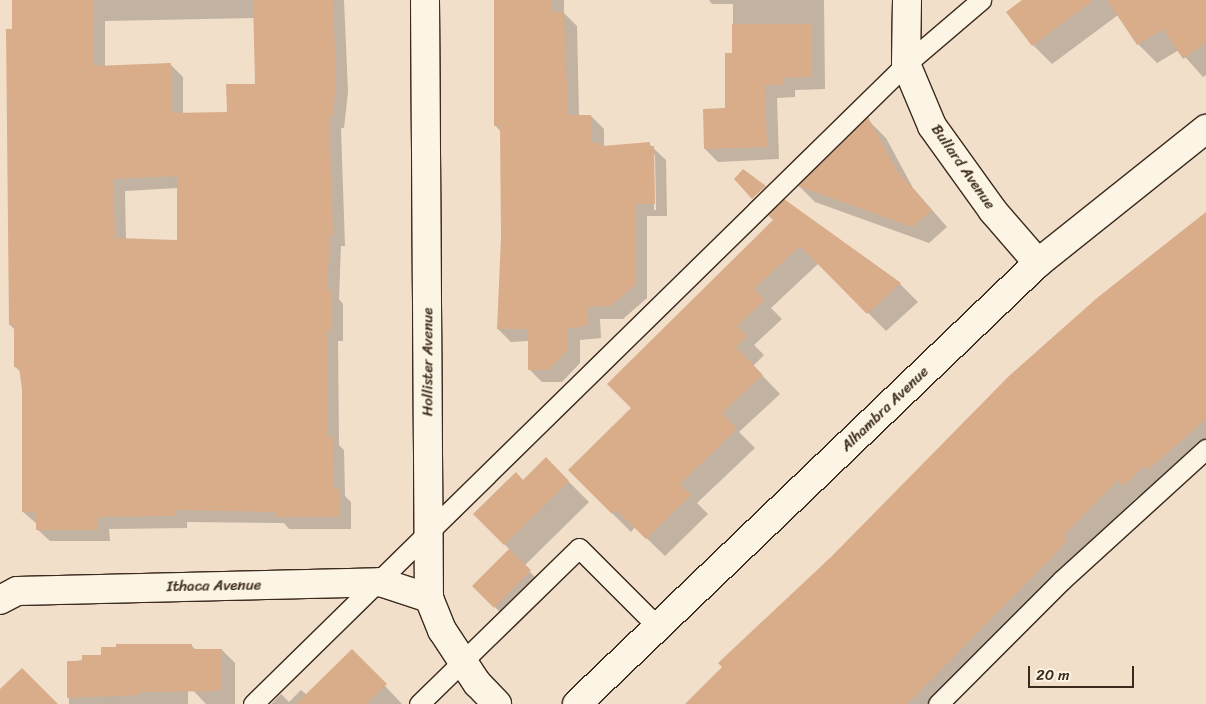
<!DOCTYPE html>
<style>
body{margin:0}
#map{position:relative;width:1206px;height:704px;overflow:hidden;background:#f2dfca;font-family:Sriracha,sans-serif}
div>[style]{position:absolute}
.shadow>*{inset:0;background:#0003}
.building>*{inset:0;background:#d9ac8a}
.roads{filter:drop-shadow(1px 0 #3b2a1e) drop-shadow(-1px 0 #3b2a1e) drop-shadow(0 1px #3b2a1e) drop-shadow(0 -1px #3b2a1e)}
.lane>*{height:19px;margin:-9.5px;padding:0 9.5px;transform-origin:9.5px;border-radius:9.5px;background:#fcf5e5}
.street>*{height:28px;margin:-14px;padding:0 14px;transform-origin:14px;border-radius:14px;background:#fcf5e5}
.secondary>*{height:28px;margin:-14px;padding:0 14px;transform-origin:14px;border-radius:14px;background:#fcf5e5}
span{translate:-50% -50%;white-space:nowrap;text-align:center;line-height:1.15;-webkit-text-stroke:4.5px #fcf5e5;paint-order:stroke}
.street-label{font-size:15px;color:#3b2a1e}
.scale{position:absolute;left:1028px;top:666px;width:106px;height:22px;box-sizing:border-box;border:2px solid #3b2a1e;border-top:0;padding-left:6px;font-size:15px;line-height:18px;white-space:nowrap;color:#3b2a1e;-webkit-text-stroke:4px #fcf5e5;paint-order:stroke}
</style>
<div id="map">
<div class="shadow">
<i style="clip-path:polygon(evenodd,13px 0,344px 0,348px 92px,344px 128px,341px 128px,345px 246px,341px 246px,339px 299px,343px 304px,343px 341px,338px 341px,339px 445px,344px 450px,345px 496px,351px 502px,351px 529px,289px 529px,284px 523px,187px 522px,187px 528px,109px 529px,110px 541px,50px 541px,37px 529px,37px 524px,23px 512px,23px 389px,21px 372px,15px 367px,15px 330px,10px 325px,13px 0,255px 18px,257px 85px,229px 113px,183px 114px,183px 77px,171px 65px,105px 67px,105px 21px,255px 18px,13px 0,178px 188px,178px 242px,126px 240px,125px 191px,178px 188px)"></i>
<i style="clip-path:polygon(evenodd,494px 0,564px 0,564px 13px,577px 26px,579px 116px,591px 116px,604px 129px,604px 147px,649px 144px,666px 160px,667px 216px,647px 216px,647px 298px,623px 319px,600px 319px,601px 338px,580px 340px,580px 363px,562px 382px,542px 382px,529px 369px,529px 341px,511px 342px,498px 329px,502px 238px,501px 132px,495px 125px,494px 0,653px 155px,655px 155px,656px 210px,654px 210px,653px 155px)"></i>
<i style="clip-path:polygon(709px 0,824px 0,825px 89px,795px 90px,795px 97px,777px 98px,779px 159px,718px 162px,705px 149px,726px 110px,733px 55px,733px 4px,712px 4px)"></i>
<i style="clip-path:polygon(1024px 0,1206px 0,1206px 75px,1203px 77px,1179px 50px,1157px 63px,1138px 44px,1118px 15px,1052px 64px,1033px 45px)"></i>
<i style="clip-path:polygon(869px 121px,886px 138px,913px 188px,947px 227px,929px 243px,815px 202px,799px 186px)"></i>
<i style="clip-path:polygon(1206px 213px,1206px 453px,1142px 503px,1137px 497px,941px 704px,686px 704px,1037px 353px)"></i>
<i style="clip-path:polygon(774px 221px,900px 284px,918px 302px,886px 331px,819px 263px,771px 308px,782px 319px,754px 345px,764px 355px,753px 366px,780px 394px,739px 432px,755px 448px,697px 503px,708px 514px,665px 556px,635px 527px,631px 532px,569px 470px,632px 408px)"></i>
<i style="clip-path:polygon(546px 459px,589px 502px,524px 566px,550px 592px,515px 627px,474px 586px,510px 550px,475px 514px,523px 481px)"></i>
<i style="clip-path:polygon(191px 645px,197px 651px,222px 650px,235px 663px,235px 704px,206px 704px,188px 685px,188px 704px,69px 704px,68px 662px)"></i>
<i style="clip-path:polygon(352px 651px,402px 704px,271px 704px,281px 694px,289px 702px,301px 690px,307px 695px)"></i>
</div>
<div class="building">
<i style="clip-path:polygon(evenodd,12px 0,94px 0,94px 66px,171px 63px,171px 113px,227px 112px,226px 84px,255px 84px,253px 0,333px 0,336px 80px,333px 116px,329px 116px,333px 235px,330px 235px,327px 290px,332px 290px,332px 330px,327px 330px,328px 437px,333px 437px,334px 489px,339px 489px,339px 517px,276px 517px,276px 512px,175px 510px,175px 516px,98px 517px,98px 530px,36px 530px,36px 512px,22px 512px,22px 389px,19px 367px,14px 367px,14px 325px,9px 325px,6px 29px,12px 29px,12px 0,177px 176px,177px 240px,115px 238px,113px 179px,177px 176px)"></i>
<i style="clip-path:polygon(494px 0,552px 0,552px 12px,564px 12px,568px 115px,591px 115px,592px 143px,602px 143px,602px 146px,650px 142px,650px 146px,654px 146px,655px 204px,635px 204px,635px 285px,610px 306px,588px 307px,588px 326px,568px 328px,568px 350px,548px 370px,528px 370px,528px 329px,497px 329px,501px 238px,500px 126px,494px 126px)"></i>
<i style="clip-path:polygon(1022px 0,1094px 0,1032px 46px,1006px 12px)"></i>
<i style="clip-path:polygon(1107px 0,1206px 0,1206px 43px,1183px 59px,1163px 29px,1137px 45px)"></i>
<i style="clip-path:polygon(732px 24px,812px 24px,812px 77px,783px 78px,783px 85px,765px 85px,767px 147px,704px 149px,703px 109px,725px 108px,725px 53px,732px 53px)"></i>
<i style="clip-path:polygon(868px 117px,897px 171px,932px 210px,912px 227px,798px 186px)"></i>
<i style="clip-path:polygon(743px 169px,766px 186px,752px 199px,734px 179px)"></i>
<i style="clip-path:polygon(784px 199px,901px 283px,867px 314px,800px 246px,754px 289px,765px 300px,737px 326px,747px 336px,736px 347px,763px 375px,722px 413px,737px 429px,680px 484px,691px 495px,646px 539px,616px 510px,612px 514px,568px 470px,631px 408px,607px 384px,773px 220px,768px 215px)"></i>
<i style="clip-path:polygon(1206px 212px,1206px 419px,1148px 470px,1144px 466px,1124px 486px,1118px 480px,1063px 536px,1067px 539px,1060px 549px,907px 704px,685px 704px,722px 667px,718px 663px,832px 556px,1009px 376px,1097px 298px)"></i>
<i style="clip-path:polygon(546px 457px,569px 481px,504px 545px,473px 514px,516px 472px,523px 480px)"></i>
<i style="clip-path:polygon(509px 549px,531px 570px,494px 608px,472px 586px)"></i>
<i style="clip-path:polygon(116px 644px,192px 644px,192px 649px,222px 649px,222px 691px,140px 692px,140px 695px,67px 698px,67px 661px,82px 661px,82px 655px,101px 655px,101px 647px,116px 647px)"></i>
<i style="clip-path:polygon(352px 649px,387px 684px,366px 704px,296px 704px)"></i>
<i style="clip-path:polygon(22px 668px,58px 704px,0 704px,0 689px)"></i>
</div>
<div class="roads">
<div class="lane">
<i style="left:253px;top:704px;width:914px;rotate:-44.42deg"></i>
<i style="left:906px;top:64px;width:99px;rotate:-40.5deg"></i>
<i style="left:419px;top:704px;width:223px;rotate:-44.3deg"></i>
<i style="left:579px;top:548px;width:112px;rotate:45deg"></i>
<i style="left:938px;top:704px;width:175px;rotate:-45deg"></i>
<i style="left:1062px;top:580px;width:195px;rotate:-42.3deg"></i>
</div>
<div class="street">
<i style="left:425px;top:0;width:598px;rotate:89.62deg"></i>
<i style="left:429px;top:598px;width:35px;rotate:68deg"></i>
<i style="left:442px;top:630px;width:64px;rotate:56.6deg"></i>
<i style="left:477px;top:683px;width:29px;rotate:46deg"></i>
<i style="left:907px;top:0;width:64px;rotate:90.9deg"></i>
<i style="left:906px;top:64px;width:67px;rotate:67.2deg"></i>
<i style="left:932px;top:126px;width:105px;rotate:54.3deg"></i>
<i style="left:993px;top:211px;width:69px;rotate:49.1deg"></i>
<i style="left:0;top:600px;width:19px;rotate:-28deg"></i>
<i style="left:17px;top:591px;width:363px;rotate:-1.4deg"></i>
<i style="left:380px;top:582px;width:52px;rotate:18.1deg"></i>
</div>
<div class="secondary">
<i style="left:577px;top:704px;width:638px;rotate:-43.73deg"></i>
<i style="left:1038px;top:263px;width:215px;rotate:-38.6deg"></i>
</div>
</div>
<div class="street-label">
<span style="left:963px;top:167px;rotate:55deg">Bullard Avenue</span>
<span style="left:428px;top:362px;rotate:-90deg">Hollister Avenue</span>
<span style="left:885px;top:409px;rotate:-44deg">Alhambra Avenue</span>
<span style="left:214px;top:586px;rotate:-1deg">Ithaca Avenue</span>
</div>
<div class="scale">20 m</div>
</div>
